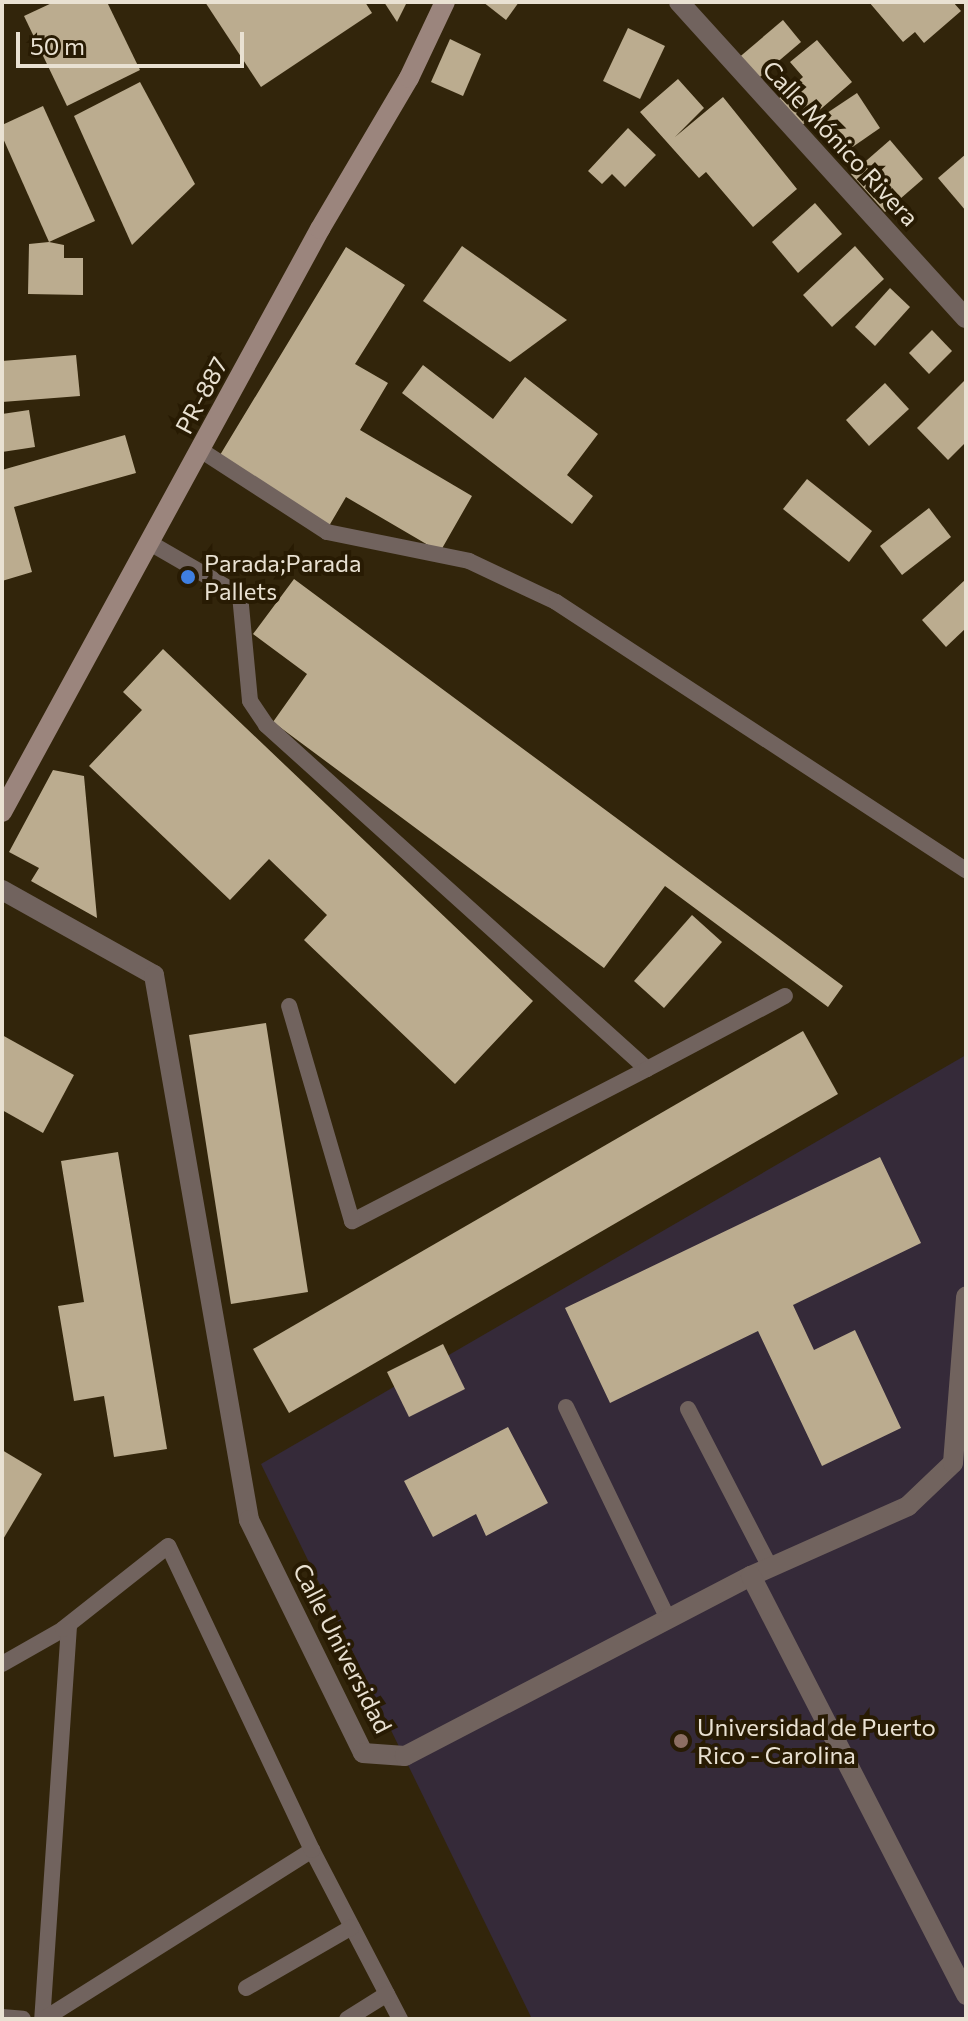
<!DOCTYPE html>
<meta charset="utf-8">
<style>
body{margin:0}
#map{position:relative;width:968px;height:2021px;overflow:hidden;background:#32250b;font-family:Commissioner,sans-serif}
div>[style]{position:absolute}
.education>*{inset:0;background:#352a39}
.building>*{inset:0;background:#bbac8f}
.lane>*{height:16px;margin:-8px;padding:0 8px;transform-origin:8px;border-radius:8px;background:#71635e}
.street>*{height:20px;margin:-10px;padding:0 10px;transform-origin:10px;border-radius:10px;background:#71635e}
.secondary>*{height:20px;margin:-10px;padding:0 10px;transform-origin:10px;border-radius:10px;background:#9b857d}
.dots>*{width:22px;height:22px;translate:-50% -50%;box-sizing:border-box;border:4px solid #281b03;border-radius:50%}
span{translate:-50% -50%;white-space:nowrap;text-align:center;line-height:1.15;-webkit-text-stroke:8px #281b03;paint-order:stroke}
.street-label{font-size:24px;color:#e9e1d2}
.poi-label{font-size:24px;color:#e9e1d2}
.left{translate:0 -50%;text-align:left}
.frame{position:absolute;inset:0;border:4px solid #e9e1d2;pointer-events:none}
.scale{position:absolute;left:16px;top:32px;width:228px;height:36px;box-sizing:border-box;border:4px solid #e9e1d2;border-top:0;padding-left:10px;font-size:24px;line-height:28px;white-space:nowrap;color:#e9e1d2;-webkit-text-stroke:6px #281b03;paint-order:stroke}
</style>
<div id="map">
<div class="education">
<i style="clip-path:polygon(966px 1055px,966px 2019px,532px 2019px,261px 1464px)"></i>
</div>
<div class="building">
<i style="clip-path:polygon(54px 2px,107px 2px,140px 70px,67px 106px,24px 16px)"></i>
<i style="clip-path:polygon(205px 2px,365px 2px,372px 13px,261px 87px)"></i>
<i style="clip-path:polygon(384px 2px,407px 2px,397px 22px)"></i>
<i style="clip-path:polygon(483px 2px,519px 2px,506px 20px)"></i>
<i style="clip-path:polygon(869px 2px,953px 2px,961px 11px,924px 43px,915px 32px,903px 42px)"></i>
<i style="clip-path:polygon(783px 20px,801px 42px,754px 82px,736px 60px)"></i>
<i style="clip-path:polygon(628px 28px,665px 46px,640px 99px,603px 81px)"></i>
<i style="clip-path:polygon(450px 39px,481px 54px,463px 96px,431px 82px)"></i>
<i style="clip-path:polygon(817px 40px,852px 82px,800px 127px,777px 100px,803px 77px,790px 62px)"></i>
<i style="clip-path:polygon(678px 79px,704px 108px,675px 137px,723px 97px,797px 189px,753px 227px,706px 172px,699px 178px,640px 112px)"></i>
<i style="clip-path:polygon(140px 82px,195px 184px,132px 245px,74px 116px)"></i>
<i style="clip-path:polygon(857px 93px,880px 128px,841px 155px,818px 119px)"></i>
<i style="clip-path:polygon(43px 106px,95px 221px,49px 242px,2px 136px,2px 125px)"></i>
<i style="clip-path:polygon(628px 128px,656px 155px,625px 187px,612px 174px,602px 184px,588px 171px)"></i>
<i style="clip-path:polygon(890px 140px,923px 179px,885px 212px,851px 174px)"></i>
<i style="clip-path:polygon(966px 154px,966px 211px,938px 178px)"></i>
<i style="clip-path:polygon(815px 203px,842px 234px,798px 273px,772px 242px)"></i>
<i style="clip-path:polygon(49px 242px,64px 245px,64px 258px,83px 258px,83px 295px,28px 294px,29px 244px)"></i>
<i style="clip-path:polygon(462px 246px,567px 320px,510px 362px,423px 301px)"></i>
<i style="clip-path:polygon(855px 246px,884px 279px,832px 327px,803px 295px)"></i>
<i style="clip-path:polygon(346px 247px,405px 285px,355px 364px,388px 383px,360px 430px,472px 496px,440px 552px,346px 497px,329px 526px,217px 460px)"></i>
<i style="clip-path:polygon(890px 288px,910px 307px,875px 346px,855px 327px)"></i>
<i style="clip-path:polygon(932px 330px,952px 351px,929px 374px,909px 353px)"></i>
<i style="clip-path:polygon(76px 355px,80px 396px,2px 402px,2px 361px)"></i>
<i style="clip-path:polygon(423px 365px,493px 419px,525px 377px,598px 434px,567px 475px,593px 496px,572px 524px,402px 393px)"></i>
<i style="clip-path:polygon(966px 379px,966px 442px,948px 460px,917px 428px)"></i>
<i style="clip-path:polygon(885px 383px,909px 409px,869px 446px,846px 420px)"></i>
<i style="clip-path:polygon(29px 410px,35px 447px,2px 452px,2px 414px)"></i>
<i style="clip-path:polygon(125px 435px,136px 473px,14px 507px,32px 572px,2px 581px,2px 470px)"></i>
<i style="clip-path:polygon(807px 479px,872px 531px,849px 562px,783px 509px)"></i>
<i style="clip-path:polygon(929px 508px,951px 537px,902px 575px,880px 546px)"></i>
<i style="clip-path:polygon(294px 579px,843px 986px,828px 1007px,665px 886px,604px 968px,273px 722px,307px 674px,253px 634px)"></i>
<i style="clip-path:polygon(966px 579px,966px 628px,946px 647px,922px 620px)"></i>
<i style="clip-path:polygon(163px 649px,533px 1001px,455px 1084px,304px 940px,327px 915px,269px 859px,230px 900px,89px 766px,142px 710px,123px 692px)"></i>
<i style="clip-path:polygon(53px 770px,84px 776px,97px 918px,31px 881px,39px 868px,9px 852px)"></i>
<i style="clip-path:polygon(692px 915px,722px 942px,664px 1008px,634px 981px)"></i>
<i style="clip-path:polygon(266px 1023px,308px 1292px,231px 1304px,189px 1035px)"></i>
<i style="clip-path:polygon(803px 1031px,838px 1094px,289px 1413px,253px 1349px)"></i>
<i style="clip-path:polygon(2px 1035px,74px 1075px,43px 1133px,2px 1110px)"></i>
<i style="clip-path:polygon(118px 1152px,167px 1449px,114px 1457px,104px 1396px,74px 1401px,58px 1306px,84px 1302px,61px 1161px)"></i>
<i style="clip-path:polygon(880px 1157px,921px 1243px,793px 1305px,814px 1350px,855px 1330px,901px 1428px,822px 1466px,758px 1331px,610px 1403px,565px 1308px)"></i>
<i style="clip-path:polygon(443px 1344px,465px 1389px,409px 1417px,387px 1372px)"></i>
<i style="clip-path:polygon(508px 1427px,548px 1503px,486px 1536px,476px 1514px,433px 1537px,404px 1481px)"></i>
<i style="clip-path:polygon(2px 1450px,42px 1474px,2px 1541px)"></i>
</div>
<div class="lane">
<i style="left:202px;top:451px;width:149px;rotate:32.9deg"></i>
<i style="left:327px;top:532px;width:145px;rotate:11.5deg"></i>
<i style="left:469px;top:561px;width:96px;rotate:25.2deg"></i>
<i style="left:556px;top:602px;width:490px;rotate:33.2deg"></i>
<i style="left:150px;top:543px;width:104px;rotate:30deg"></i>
<i style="left:240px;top:595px;width:106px;rotate:84.6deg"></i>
<i style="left:250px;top:701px;width:29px;rotate:56deg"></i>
<i style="left:266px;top:725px;width:513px;rotate:42.08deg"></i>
<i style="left:647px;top:1069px;width:332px;rotate:152.7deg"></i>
<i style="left:352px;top:1221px;width:224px;rotate:-106.3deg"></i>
<i style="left:647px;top:1069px;width:156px;rotate:-27.9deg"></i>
<i style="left:566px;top:1407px;width:235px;rotate:64.3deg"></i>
<i style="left:688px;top:1409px;width:178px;rotate:62.6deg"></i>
<i style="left:2px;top:1664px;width:77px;rotate:-29.6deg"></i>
<i style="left:69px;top:1626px;width:394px;rotate:93.9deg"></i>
<i style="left:312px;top:1850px;width:191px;rotate:62.5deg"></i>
<i style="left:246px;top:1988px;width:122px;rotate:-29.9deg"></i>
<i style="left:2px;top:2017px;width:21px;rotate:5deg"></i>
<i style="left:44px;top:2019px;width:317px;rotate:-32.2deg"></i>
<i style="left:312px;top:1850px;width:336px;rotate:-115.3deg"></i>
<i style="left:168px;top:1546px;width:134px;rotate:141.7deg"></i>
<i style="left:347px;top:2019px;width:47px;rotate:-32deg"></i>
</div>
<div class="street">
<i style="left:679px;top:2px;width:427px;rotate:47.8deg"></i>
<i style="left:2px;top:890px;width:174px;rotate:29.2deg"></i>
<i style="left:154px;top:975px;width:553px;rotate:80.11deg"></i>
<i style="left:249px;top:1520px;width:259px;rotate:63.9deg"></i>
<i style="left:363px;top:1753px;width:42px;rotate:4.1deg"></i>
<i style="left:405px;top:1756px;width:390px;rotate:-27.5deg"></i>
<i style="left:751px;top:1576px;width:172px;rotate:-24deg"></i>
<i style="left:908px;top:1506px;width:62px;rotate:-43.7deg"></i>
<i style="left:953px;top:1463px;width:167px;rotate:-85.5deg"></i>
<i style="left:751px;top:1576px;width:471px;rotate:62.8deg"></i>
</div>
<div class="secondary">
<i style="left:2px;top:812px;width:664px;rotate:-61.39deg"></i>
<i style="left:320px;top:229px;width:175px;rotate:-59.5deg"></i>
<i style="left:409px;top:78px;width:84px;rotate:-64.7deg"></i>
</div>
<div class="dots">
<i style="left:188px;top:577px;background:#3f7fe0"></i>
<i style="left:681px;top:1741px;background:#8d6e63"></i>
</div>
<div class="street-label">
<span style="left:841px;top:143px;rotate:47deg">Calle Mónico Rivera</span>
<span style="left:201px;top:395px;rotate:-62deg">PR-887</span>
<span style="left:343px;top:1648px;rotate:63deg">Calle Universidad</span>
</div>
<div class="poi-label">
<span class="left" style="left:204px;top:577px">Parada;Parada<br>Pallets</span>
<span class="left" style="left:697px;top:1741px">Universidad de Puerto<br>Rico - Carolina</span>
</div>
<div class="frame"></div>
<div class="scale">50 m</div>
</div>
